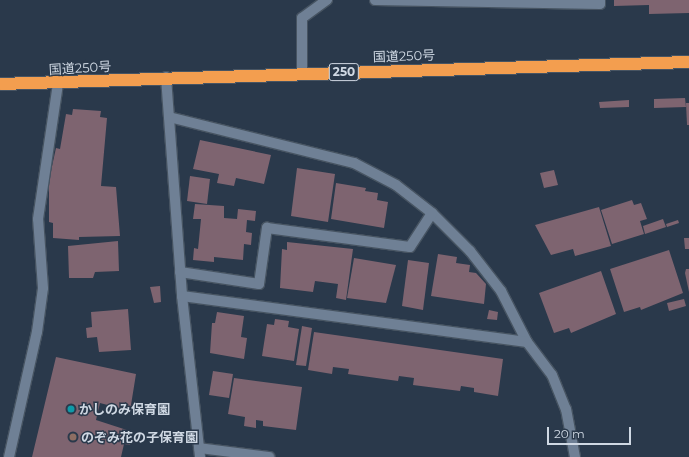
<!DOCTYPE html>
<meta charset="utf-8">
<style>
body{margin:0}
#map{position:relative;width:689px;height:457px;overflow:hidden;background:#2a394b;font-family:Montserrat,"Noto Sans JP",sans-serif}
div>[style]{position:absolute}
.building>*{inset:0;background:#7e6470}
.roads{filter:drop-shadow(1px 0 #475462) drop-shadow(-1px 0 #475462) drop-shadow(0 1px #475462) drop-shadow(0 -1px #475462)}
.lane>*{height:10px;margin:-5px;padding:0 5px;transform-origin:5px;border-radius:5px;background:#6f8095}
.street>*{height:10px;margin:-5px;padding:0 5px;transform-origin:5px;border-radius:5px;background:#6f8095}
.highway>*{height:12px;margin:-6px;padding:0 6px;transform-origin:6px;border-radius:6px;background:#f39e4f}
.dots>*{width:11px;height:11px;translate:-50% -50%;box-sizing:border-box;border:2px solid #2a394b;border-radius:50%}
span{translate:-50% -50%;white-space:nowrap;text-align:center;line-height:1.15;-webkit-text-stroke:3px #2a394b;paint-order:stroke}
.shield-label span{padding:1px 3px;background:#2a394b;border:1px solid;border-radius:3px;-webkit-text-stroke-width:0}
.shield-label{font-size:12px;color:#cfd8e3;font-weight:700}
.street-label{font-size:13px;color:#cfd8e3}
.poi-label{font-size:13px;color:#cfd8e3;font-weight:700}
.left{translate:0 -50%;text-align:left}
.scale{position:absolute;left:547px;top:427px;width:84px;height:18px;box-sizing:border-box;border:2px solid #cfd8e3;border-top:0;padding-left:5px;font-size:12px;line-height:14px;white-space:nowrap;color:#cfd8e3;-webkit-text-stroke:3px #2a394b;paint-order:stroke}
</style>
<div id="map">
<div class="building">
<i style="clip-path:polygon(614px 0,689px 0,689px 13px,649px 14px,649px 5px,614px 6px)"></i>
<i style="clip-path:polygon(685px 98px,686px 107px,654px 108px,654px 99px)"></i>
<i style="clip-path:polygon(629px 100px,629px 107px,600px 108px,599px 102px)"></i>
<i style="clip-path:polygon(686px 103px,689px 103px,689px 125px,687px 125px)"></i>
<i style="clip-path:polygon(73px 109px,101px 111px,100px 117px,107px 118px,101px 186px,116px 187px,120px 236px,79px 237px,79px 240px,53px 238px,53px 223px,49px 222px,49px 180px,56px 148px,60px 149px,66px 114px,72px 115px)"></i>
<i style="clip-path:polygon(200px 140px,271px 155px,264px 184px,236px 178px,234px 186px,217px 183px,219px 174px,193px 169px)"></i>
<i style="clip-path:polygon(297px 168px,335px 174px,328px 222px,291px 216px)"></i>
<i style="clip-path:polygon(554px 170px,558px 185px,544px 188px,540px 173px)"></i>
<i style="clip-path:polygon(190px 176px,210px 179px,207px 204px,187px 201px)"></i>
<i style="clip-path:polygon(336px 183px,366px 188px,365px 191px,378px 193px,377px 200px,388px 202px,384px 228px,331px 219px)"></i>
<i style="clip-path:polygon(632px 200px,634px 205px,641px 203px,647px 219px,640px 221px,644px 234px,612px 244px,601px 210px)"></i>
<i style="clip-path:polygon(195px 204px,224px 206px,224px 218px,237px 219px,238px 209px,256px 211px,255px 221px,247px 220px,246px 232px,252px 233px,251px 245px,244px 244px,243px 260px,214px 257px,214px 262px,193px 260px,194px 248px,198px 249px,201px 219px,193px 219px)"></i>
<i style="clip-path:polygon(599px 207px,611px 246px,575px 256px,573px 249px,551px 255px,535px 225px)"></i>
<i style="clip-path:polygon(663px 219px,666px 227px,645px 234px,643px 226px)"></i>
<i style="clip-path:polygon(678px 220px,679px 223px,667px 227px,666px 224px)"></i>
<i style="clip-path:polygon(684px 238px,689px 238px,689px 249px,685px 249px)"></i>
<i style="clip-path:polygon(118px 241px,119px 271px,95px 272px,93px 278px,69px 278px,68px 246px)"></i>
<i style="clip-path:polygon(287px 242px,353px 249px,346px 300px,336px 298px,338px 284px,315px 281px,313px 292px,280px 288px,282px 249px,287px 250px)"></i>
<i style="clip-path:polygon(669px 250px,683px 293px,641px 310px,640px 307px,624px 312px,610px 269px)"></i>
<i style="clip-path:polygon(438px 254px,457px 257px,456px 263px,470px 265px,469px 272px,476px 273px,486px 284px,484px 304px,431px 296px)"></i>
<i style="clip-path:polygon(354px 258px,396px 265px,386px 303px,347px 298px)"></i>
<i style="clip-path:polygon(408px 260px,429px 263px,423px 310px,402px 306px)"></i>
<i style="clip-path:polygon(686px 269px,689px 269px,689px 292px,685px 273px)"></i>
<i style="clip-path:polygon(601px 271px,616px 314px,571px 333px,569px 328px,554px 333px,539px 293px)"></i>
<i style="clip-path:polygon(160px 286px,161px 302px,154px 303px,150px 287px)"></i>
<i style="clip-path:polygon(684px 299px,686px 306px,669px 311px,667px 303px)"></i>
<i style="clip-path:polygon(128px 309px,131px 350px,99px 352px,97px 337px,87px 338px,86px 328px,92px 327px,91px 312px)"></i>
<i style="clip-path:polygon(489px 310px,498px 312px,497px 320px,487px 319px)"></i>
<i style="clip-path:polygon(217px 312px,244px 316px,241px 337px,247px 338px,244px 359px,210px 353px,212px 323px,215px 323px)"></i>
<i style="clip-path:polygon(275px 319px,289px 321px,288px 327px,299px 329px,294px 361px,262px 356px,267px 324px,274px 325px)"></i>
<i style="clip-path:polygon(302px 326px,312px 328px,306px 366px,296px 365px)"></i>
<i style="clip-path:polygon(314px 332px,503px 359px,498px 396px,474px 392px,474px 388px,461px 386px,460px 391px,413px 385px,414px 378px,399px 376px,398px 381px,348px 374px,349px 369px,333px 367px,332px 374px,308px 370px)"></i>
<i style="clip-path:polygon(56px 357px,136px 374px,131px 405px,135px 406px,134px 412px,100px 403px,96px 420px,133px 432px,130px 445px,124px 444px,121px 457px,32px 457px)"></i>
<i style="clip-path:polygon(213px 371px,233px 374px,229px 398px,209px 395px)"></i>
<i style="clip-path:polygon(234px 378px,302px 387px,296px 430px,263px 426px,263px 421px,256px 420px,256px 428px,244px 426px,245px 417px,228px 414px)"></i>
</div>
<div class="roads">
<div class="lane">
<i style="left:375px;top:0;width:225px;rotate:1deg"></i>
<i style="left:600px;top:4px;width:4px;rotate:-90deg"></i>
<i style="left:302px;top:73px;width:55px;rotate:-90deg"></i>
<i style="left:302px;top:18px;width:31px;rotate:-36deg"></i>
</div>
<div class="street">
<i style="left:166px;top:77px;width:220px;rotate:85.8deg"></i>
<i style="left:182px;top:296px;width:162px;rotate:83.6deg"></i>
<i style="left:169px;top:117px;width:191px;rotate:14deg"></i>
<i style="left:354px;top:163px;width:47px;rotate:27.6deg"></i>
<i style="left:396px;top:185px;width:46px;rotate:37.9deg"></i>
<i style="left:432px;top:213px;width:54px;rotate:45deg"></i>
<i style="left:470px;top:251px;width:51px;rotate:52.2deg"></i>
<i style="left:501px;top:291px;width:57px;rotate:63deg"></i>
<i style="left:527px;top:342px;width:41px;rotate:52.9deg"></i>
<i style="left:552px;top:375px;width:37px;rotate:68deg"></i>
<i style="left:566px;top:409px;width:49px;rotate:79.4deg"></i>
<i style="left:180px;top:272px;width:80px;rotate:8.6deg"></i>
<i style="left:259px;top:284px;width:57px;rotate:-81.9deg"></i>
<i style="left:267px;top:228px;width:144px;rotate:7.6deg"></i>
<i style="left:410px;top:247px;width:40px;rotate:-57.1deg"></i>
<i style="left:182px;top:296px;width:348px;rotate:7.6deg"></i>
<i style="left:199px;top:448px;width:71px;rotate:7.3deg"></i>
<i style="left:9px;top:457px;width:128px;rotate:-77.4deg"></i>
<i style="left:37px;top:332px;width:44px;rotate:-82.2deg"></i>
<i style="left:43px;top:288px;width:69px;rotate:-94.1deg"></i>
<i style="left:38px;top:219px;width:136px;rotate:-81.6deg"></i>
</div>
<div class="highway">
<i style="left:0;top:84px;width:689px;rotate:-1.83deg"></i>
</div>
</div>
<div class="dots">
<i style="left:71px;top:409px;background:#0f9aa8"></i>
<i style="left:73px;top:437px;background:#8d6e63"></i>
</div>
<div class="shield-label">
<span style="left:344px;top:72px">250</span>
</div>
<div class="street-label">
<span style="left:404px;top:56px;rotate:-2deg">国道250号</span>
<span style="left:80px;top:68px;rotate:-3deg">国道250号</span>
</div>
<div class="poi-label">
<span class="left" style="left:79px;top:409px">かしのみ保育園</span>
<span class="left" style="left:81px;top:437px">のぞみ花の子保育園</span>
</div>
<div class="scale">20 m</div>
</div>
